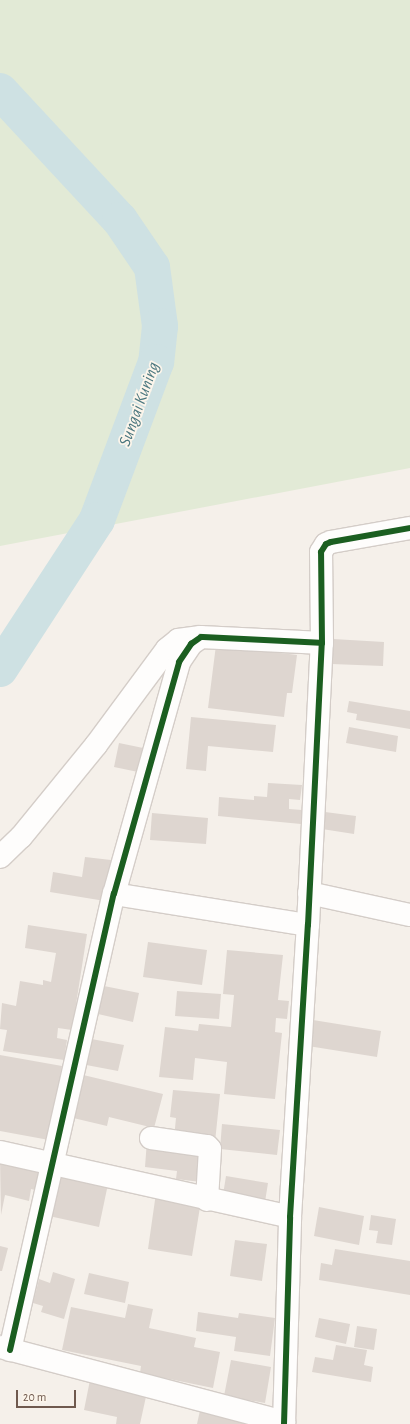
<!DOCTYPE html>
<style>
body{margin:0}
#map{position:relative;width:410px;height:1424px;overflow:hidden;background:#f5f0ea;font-family:"Alegreya Sans",sans-serif}
div>[style]{position:absolute}
.green>*{inset:0;background:#e2ead6}
.river>*{height:36px;margin:-18px;padding:0 18px;transform-origin:18px;border-radius:18px;background:#cee1e3}
.building>*{inset:0;background:#ded6d0}
.roads{filter:drop-shadow(1px 0 #d4cdc8) drop-shadow(-1px 0 #d4cdc8) drop-shadow(0 1px #d4cdc8) drop-shadow(0 -1px #d4cdc8)}
.street>*{height:22px;margin:-11px;padding:0 11px;transform-origin:11px;border-radius:11px;background:#fefdfc}
.cycleway>*{height:6px;margin:-3px;padding:0 3px;transform-origin:3px;border-radius:3px;background:#1b5e20}
span{translate:-50% -50%;white-space:nowrap;text-align:center;line-height:1.15;-webkit-text-stroke:3.5px #fcf5eb;paint-order:stroke}
.water-label{font-size:17px;color:#4b777f;font-style:italic}
.scale{position:absolute;left:16px;top:1390px;width:60px;height:18px;box-sizing:border-box;border:2px solid #6f594e;border-top:0;padding-left:5px;font-size:12px;line-height:14px;white-space:nowrap;color:#6f594e;-webkit-text-stroke:3px #fcf5eb;paint-order:stroke}
</style>
<div id="map">
<div class="green">
<i style="clip-path:polygon(0 0,410px 0,410px 468px,0 546px)"></i>
</div>
<div class="river">
<i style="left:0;top:91px;width:176px;rotate:47.1deg"></i>
<i style="left:120px;top:220px;width:57px;rotate:55.8deg"></i>
<i style="left:152px;top:267px;width:60px;rotate:82.3deg"></i>
<i style="left:160px;top:326px;width:36px;rotate:96deg"></i>
<i style="left:156px;top:362px;width:169px;rotate:110.5deg"></i>
<i style="left:97px;top:520px;width:178px;rotate:123.1deg"></i>
</div>
<div class="building">
<i style="clip-path:polygon(333px 639px,384px 642px,383px 666px,332px 664px)"></i>
<i style="clip-path:polygon(216px 645px,297px 655px,292px 693px,287px 693px,284px 717px,208px 708px)"></i>
<i style="clip-path:polygon(349px 701px,410px 711px,410px 729px,356px 720px,357px 714px,347px 712px)"></i>
<i style="clip-path:polygon(191px 717px,276px 725px,273px 752px,208px 746px,206px 771px,186px 769px)"></i>
<i style="clip-path:polygon(349px 727px,398px 736px,396px 752px,346px 743px)"></i>
<i style="clip-path:polygon(119px 743px,148px 749px,143px 773px,114px 767px)"></i>
<i style="clip-path:polygon(268px 783px,302px 785px,300px 800px,289px 799px,289px 809px,302px 810px,301px 824px,218px 816px,219px 797px,254px 800px,254px 796px,267px 797px)"></i>
<i style="clip-path:polygon(325px 812px,356px 816px,354px 834px,322px 829px)"></i>
<i style="clip-path:polygon(152px 813px,208px 818px,206px 844px,150px 840px)"></i>
<i style="clip-path:polygon(85px 857px,111px 860px,105px 901px,50px 892px,53px 872px,82px 877px)"></i>
<i style="clip-path:polygon(28px 925px,87px 934px,72px 1030px,58px 1028px,57px 1038px,67px 1040px,64px 1060px,3px 1051px,7px 1030px,0 1029px,2px 1003px,16px 1006px,20px 981px,43px 985px,43px 980px,51px 982px,56px 953px,25px 948px)"></i>
<i style="clip-path:polygon(148px 942px,207px 950px,202px 985px,143px 977px)"></i>
<i style="clip-path:polygon(227px 950px,283px 955px,278px 1000px,289px 1001px,287px 1019px,276px 1018px,275px 1032px,282px 1033px,275px 1099px,224px 1094px,227px 1062px,195px 1058px,193px 1080px,159px 1077px,165px 1027px,198px 1031px,199px 1024px,231px 1027px,234px 995px,223px 994px)"></i>
<i style="clip-path:polygon(104px 986px,139px 993px,133px 1022px,98px 1014px)"></i>
<i style="clip-path:polygon(177px 991px,221px 994px,219px 1019px,175px 1016px)"></i>
<i style="clip-path:polygon(313px 1020px,381px 1031px,377px 1057px,308px 1046px)"></i>
<i style="clip-path:polygon(86px 1038px,124px 1045px,118px 1071px,81px 1064px)"></i>
<i style="clip-path:polygon(0 1055px,62px 1066px,49px 1140px,0 1131px)"></i>
<i style="clip-path:polygon(79px 1074px,163px 1094px,154px 1128px,109px 1117px,107px 1126px,69px 1117px)"></i>
<i style="clip-path:polygon(173px 1090px,220px 1094px,215px 1142px,174px 1138px,176px 1118px,170px 1117px)"></i>
<i style="clip-path:polygon(222px 1124px,280px 1130px,277px 1155px,220px 1149px)"></i>
<i style="clip-path:polygon(147px 1140px,205px 1146px,201px 1182px,176px 1179px,177px 1171px,145px 1167px)"></i>
<i style="clip-path:polygon(0 1158px,44px 1168px,39px 1191px,31px 1189px,29px 1201px,5px 1195px,1px 1215px)"></i>
<i style="clip-path:polygon(59px 1173px,108px 1184px,99px 1227px,49px 1216px)"></i>
<i style="clip-path:polygon(226px 1176px,268px 1183px,264px 1208px,222px 1201px)"></i>
<i style="clip-path:polygon(156px 1193px,201px 1201px,192px 1256px,148px 1249px)"></i>
<i style="clip-path:polygon(319px 1207px,364px 1216px,359px 1245px,314px 1236px)"></i>
<i style="clip-path:polygon(371px 1215px,396px 1219px,392px 1245px,376px 1243px,378px 1231px,369px 1230px)"></i>
<i style="clip-path:polygon(235px 1240px,267px 1244px,262px 1281px,230px 1276px)"></i>
<i style="clip-path:polygon(0 1246px,8px 1248px,2px 1271px,0 1271px)"></i>
<i style="clip-path:polygon(335px 1249px,410px 1261px,410px 1295px,319px 1280px,321px 1263px,332px 1265px)"></i>
<i style="clip-path:polygon(53px 1272px,75px 1279px,64px 1319px,41px 1312px,43px 1306px,33px 1303px,39px 1279px,50px 1283px)"></i>
<i style="clip-path:polygon(89px 1273px,129px 1282px,125px 1303px,84px 1294px)"></i>
<i style="clip-path:polygon(128px 1304px,153px 1309px,149px 1328px,196px 1338px,194px 1347px,220px 1352px,213px 1388px,140px 1373px,141px 1366px,62px 1350px,71px 1307px,125px 1318px)"></i>
<i style="clip-path:polygon(198px 1312px,238px 1318px,239px 1313px,275px 1318px,270px 1356px,234px 1351px,236px 1337px,196px 1331px)"></i>
<i style="clip-path:polygon(319px 1318px,350px 1324px,346px 1344px,315px 1337px)"></i>
<i style="clip-path:polygon(357px 1326px,377px 1329px,374px 1350px,354px 1347px)"></i>
<i style="clip-path:polygon(336px 1345px,367px 1350px,364px 1365px,373px 1367px,371px 1382px,312px 1372px,315px 1357px,333px 1360px)"></i>
<i style="clip-path:polygon(231px 1360px,271px 1367px,265px 1403px,224px 1396px)"></i>
<i style="clip-path:polygon(90px 1380px,147px 1392px,140px 1424px,116px 1424px,117px 1417px,84px 1410px)"></i>
<i style="clip-path:polygon(201px 1406px,253px 1424px,197px 1424px)"></i>
</div>
<div class="roads">
<div class="street">
<i style="left:0;top:857px;width:29px;rotate:-44deg"></i>
<i style="left:21px;top:837px;width:119px;rotate:-50.8deg"></i>
<i style="left:96px;top:745px;width:119px;rotate:-53.5deg"></i>
<i style="left:167px;top:649px;width:14px;rotate:-39deg"></i>
<i style="left:178px;top:640px;width:21px;rotate:-8deg"></i>
<i style="left:309px;top:893px;width:103px;rotate:12.3deg"></i>
<i style="left:114px;top:894px;width:196px;rotate:9.1deg"></i>
<i style="left:151px;top:1138px;width:57px;rotate:8.1deg"></i>
<i style="left:207px;top:1146px;width:4px;rotate:45deg"></i>
<i style="left:210px;top:1149px;width:51px;rotate:93.4deg"></i>
<i style="left:0;top:1152px;width:297px;rotate:12.6deg"></i>
<i style="left:0;top:1347px;width:294px;rotate:14.8deg"></i>
<i style="left:10px;top:1350px;width:468px;rotate:-77.2deg"></i>
<i style="left:114px;top:894px;width:241px;rotate:-74.3deg"></i>
<i style="left:179px;top:662px;width:22px;rotate:-56deg"></i>
<i style="left:191px;top:644px;width:12px;rotate:-35deg"></i>
<i style="left:201px;top:637px;width:121px;rotate:2.8deg"></i>
<i style="left:284px;top:1424px;width:207px;rotate:-88.3deg"></i>
<i style="left:290px;top:1217px;width:293px;rotate:-86.5deg"></i>
<i style="left:308px;top:925px;width:282px;rotate:-87.2deg"></i>
<i style="left:322px;top:643px;width:91px;rotate:-90.6deg"></i>
<i style="left:321px;top:552px;width:9px;rotate:-58deg"></i>
<i style="left:326px;top:544px;width:5px;rotate:-22deg"></i>
<i style="left:331px;top:542px;width:80px;rotate:-10deg"></i>
</div>
</div>
<div class="cycleway">
<i style="left:10px;top:1350px;width:468px;rotate:-77.2deg"></i>
<i style="left:114px;top:894px;width:241px;rotate:-74.3deg"></i>
<i style="left:179px;top:662px;width:22px;rotate:-56deg"></i>
<i style="left:191px;top:644px;width:12px;rotate:-35deg"></i>
<i style="left:201px;top:637px;width:121px;rotate:2.8deg"></i>
<i style="left:284px;top:1424px;width:207px;rotate:-88.3deg"></i>
<i style="left:290px;top:1217px;width:293px;rotate:-86.5deg"></i>
<i style="left:308px;top:925px;width:282px;rotate:-87.2deg"></i>
<i style="left:322px;top:643px;width:91px;rotate:-90.6deg"></i>
<i style="left:321px;top:552px;width:9px;rotate:-58deg"></i>
<i style="left:326px;top:544px;width:5px;rotate:-22deg"></i>
<i style="left:331px;top:542px;width:80px;rotate:-10deg"></i>
</div>
<div class="water-label">
<span style="left:139px;top:404px;rotate:-70deg">Sungai Kuning</span>
</div>
<div class="scale">20 m</div>
</div>
